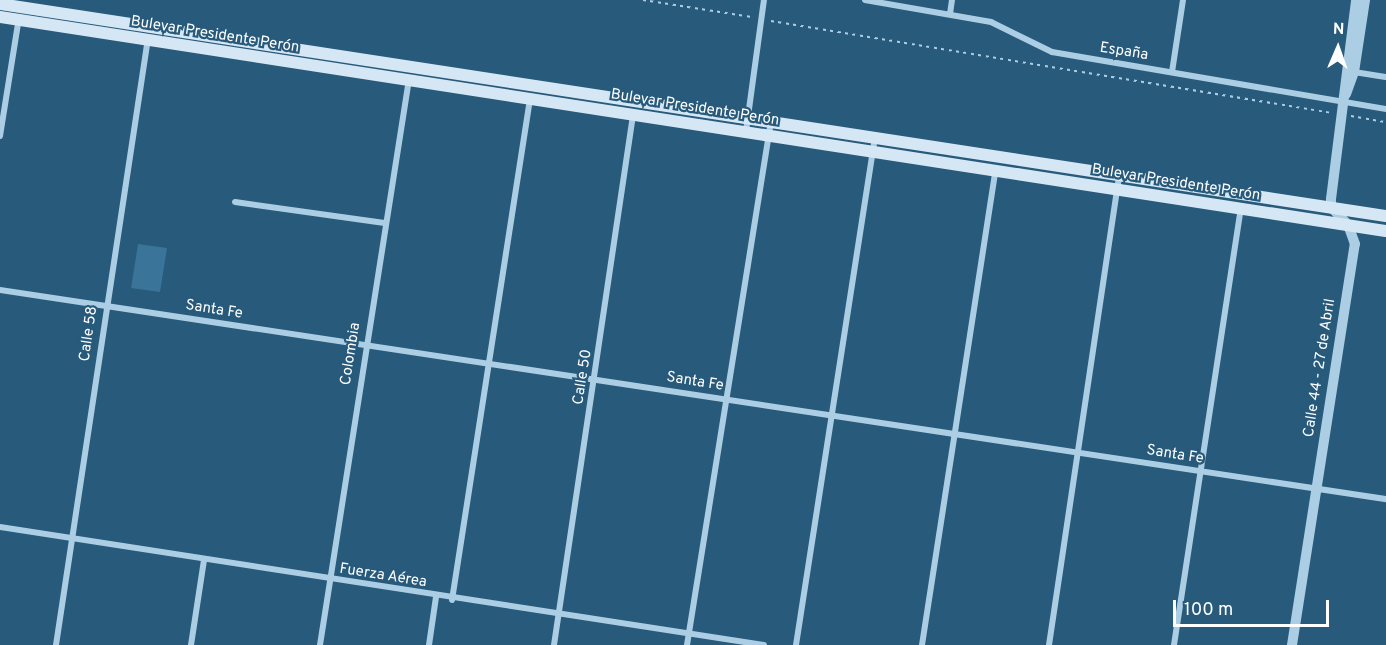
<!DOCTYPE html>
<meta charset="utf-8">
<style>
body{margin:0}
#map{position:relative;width:1386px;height:645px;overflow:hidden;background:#275a7b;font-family:Overpass,sans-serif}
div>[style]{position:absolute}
.green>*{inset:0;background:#3b7499}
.path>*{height:1.5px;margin-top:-0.75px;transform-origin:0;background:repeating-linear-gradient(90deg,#accee4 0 3px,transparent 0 7.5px)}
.minor>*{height:6px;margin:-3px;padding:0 3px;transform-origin:3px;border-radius:3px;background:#accee4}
.tertiary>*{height:10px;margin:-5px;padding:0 5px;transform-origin:5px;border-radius:5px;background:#accee4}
.secondary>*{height:12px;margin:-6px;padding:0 6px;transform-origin:6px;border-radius:6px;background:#d5e7f4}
span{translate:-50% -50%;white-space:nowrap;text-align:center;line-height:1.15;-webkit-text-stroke:4.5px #275a7b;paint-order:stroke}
.street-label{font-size:15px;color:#fff}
.north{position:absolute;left:1308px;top:18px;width:60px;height:60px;-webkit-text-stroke:4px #275a7b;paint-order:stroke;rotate:2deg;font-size:16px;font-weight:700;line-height:24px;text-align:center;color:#fff}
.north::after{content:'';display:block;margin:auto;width:21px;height:27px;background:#fff;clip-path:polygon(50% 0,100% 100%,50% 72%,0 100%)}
.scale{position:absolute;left:1173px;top:600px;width:156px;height:27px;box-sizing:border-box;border:3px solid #fff;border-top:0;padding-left:8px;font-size:18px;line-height:21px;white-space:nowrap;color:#fff;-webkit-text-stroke:4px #275a7b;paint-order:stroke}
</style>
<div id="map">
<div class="green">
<i style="clip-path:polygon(138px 244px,167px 248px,160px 292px,131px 288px)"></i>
</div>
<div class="path">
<i style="left:643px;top:0;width:110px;rotate:8.9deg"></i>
<i style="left:771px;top:21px;width:568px;rotate:9.31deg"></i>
<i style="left:1351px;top:116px;width:36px;rotate:10deg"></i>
</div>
<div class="minor">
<i style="left:865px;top:0;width:128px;rotate:9.9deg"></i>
<i style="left:991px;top:22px;width:68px;rotate:26.2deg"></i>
<i style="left:1052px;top:52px;width:339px;rotate:9.7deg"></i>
<i style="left:950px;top:14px;width:14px;rotate:-82deg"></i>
<i style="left:1172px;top:72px;width:73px;rotate:-81.3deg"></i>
<i style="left:1354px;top:72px;width:32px;rotate:9deg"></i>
<i style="left:746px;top:131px;width:132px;rotate:-82.2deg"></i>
<i style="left:0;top:136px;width:120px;rotate:-80.9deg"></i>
<i style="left:235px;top:202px;width:151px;rotate:8deg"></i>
<i style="left:0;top:290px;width:1402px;rotate:8.58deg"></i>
<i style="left:0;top:527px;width:773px;rotate:8.78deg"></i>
<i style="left:452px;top:600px;width:507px;rotate:-81.15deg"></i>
<i style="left:56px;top:645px;width:614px;rotate:-81.38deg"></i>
<i style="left:191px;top:645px;width:86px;rotate:-81.3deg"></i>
<i style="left:320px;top:645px;width:573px;rotate:-81.06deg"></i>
<i style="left:429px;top:645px;width:49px;rotate:-81.7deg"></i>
<i style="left:554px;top:645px;width:536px;rotate:-81.52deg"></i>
<i style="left:687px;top:645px;width:531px;rotate:-80.89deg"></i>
<i style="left:796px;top:645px;width:514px;rotate:-81.16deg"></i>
<i style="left:922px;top:645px;width:480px;rotate:-81.2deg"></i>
<i style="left:1049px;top:645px;width:475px;rotate:-81.5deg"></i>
<i style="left:1174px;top:645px;width:442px;rotate:-81.3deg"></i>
</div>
<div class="tertiary">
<i style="left:1346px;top:94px;width:23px;rotate:-70deg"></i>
<i style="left:1354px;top:72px;width:73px;rotate:-81.3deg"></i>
<i style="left:1292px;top:645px;width:406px;rotate:-81.1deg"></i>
<i style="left:1355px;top:244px;width:20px;rotate:-110deg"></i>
<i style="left:1348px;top:225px;width:25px;rotate:-133deg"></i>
<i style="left:1331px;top:207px;width:8px;rotate:-90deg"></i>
<i style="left:1331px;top:199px;width:201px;rotate:-82.8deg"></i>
</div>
<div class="secondary">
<i style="left:0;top:4px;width:1402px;rotate:8.7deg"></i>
<i style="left:0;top:17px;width:1402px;rotate:8.78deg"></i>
</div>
<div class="street-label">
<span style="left:215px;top:35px;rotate:9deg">Bulevar Presidente Perón</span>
<span style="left:1124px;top:52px;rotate:9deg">España</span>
<span style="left:695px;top:108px;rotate:9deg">Bulevar Presidente Perón</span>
<span style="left:1176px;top:183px;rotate:9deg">Bulevar Presidente Perón</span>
<span style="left:214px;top:310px;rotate:9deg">Santa Fe</span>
<span style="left:89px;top:334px;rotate:-82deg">Calle 58</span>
<span style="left:351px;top:354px;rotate:-81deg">Colombia</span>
<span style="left:1320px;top:368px;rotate:-81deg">Calle 44 - 27 de Abril</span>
<span style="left:583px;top:377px;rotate:-81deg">Calle 50</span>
<span style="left:695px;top:382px;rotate:9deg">Santa Fe</span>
<span style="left:1175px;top:455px;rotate:9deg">Santa Fe</span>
<span style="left:383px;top:576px;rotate:9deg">Fuerza Aérea</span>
</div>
<div class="north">N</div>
<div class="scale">100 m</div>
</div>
